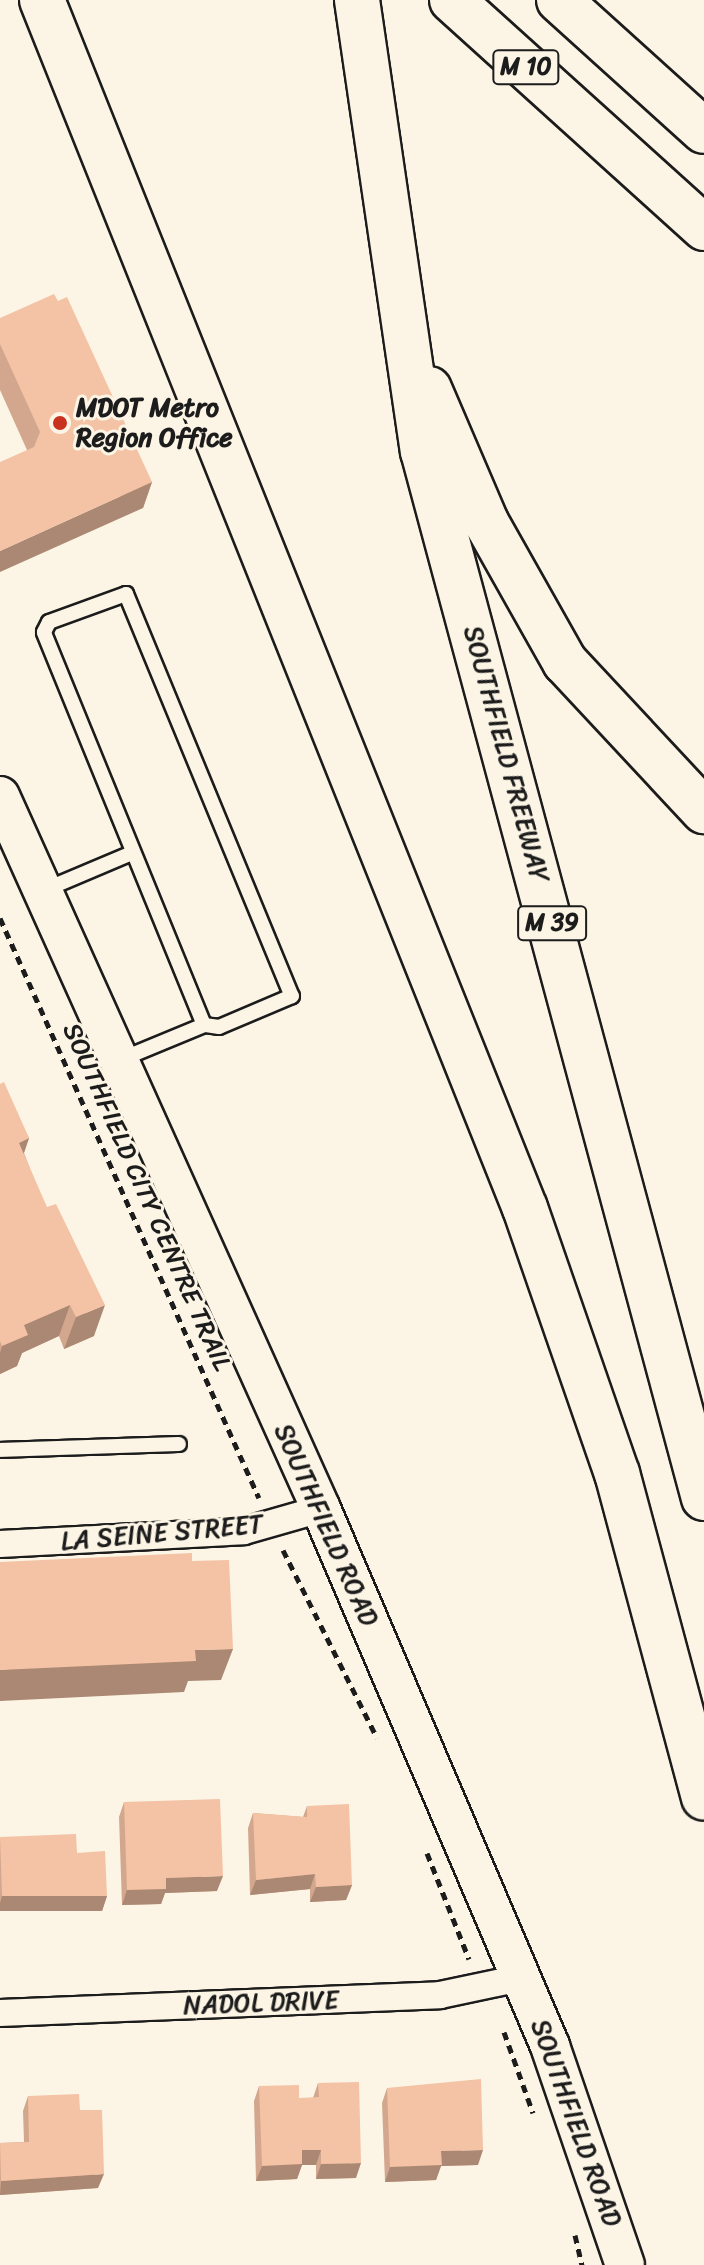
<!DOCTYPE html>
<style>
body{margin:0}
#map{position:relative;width:704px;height:2265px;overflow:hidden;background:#fcf5e5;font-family:Sriracha,sans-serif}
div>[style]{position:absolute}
.path>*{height:5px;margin-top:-2.5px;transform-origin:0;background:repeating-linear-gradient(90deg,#1c1c1c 0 8px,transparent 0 14px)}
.roads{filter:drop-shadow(2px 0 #1c1c1c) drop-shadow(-2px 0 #1c1c1c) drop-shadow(0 2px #1c1c1c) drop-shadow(0 -2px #1c1c1c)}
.service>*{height:14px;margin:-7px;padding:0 7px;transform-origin:7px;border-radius:7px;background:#fcf5e5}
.minor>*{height:26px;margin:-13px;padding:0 13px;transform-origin:13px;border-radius:13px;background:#fcf5e5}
.secondary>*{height:38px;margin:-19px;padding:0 19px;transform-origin:19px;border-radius:19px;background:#fcf5e5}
.motorway>*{height:44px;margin:-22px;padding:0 22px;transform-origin:22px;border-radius:22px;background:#fcf5e5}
.wall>*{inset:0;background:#d2a78d}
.shaded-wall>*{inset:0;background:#ab8873}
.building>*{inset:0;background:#f4c2a4}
.dots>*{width:22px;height:22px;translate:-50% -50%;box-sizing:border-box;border:4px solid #fcf5e5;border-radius:50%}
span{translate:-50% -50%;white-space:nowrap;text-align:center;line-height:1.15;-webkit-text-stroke:6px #fcf5e5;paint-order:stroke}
.shield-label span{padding:2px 6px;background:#fcf5e5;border:2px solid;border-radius:6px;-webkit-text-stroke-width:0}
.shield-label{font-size:24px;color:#1c1c1c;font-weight:700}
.poi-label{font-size:26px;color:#1c1c1c;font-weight:700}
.left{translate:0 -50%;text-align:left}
.street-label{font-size:26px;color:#1c1c1c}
</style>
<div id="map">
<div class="path">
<i style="left:0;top:918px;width:635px;rotate:65.94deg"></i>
<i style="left:283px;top:1550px;width:210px;rotate:63.4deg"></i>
<i style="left:427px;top:1853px;width:114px;rotate:68.4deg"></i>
<i style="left:504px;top:2032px;width:86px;rotate:70.3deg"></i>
<i style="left:575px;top:2235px;width:31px;rotate:77deg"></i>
</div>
<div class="roads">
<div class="service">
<i style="left:42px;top:891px;width:98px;rotate:-22.9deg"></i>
<i style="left:122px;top:1059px;width:89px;rotate:-22.5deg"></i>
<i style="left:204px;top:1025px;width:424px;rotate:-112.2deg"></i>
<i style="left:44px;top:632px;width:11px;rotate:-63deg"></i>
<i style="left:49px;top:622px;width:82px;rotate:-20deg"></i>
<i style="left:126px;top:594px;width:435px;rotate:67.6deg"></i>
<i style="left:292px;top:996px;width:79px;rotate:157deg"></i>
<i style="left:219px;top:1027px;width:15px;rotate:-172deg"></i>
<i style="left:0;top:1450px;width:179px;rotate:-1.9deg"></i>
</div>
<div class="minor">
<i style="left:0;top:1544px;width:244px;rotate:-3deg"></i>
<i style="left:244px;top:1531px;width:80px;rotate:-15.9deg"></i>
<i style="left:0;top:2013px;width:440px;rotate:-2.3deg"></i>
<i style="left:440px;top:1995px;width:82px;rotate:-12deg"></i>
</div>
<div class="secondary">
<i style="left:0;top:796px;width:782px;rotate:65.76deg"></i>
<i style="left:321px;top:1509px;width:584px;rotate:66.9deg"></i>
<i style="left:550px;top:2046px;width:231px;rotate:71.1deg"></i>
</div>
<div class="motorway">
<i style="left:42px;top:0;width:1301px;rotate:68.21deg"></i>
<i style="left:525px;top:1208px;width:281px;rotate:70.9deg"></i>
<i style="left:617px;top:1473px;width:336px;rotate:75deg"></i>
<i style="left:357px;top:0;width:456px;rotate:81.7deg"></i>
<i style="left:423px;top:451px;width:1084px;rotate:74.98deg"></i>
<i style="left:452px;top:0;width:340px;rotate:42.1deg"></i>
<i style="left:559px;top:0;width:195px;rotate:42.1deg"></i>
<i style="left:429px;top:389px;width:145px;rotate:66.8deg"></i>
<i style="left:486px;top:522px;width:161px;rotate:60.6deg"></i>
<i style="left:565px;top:662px;width:204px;rotate:47deg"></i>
</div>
</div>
<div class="wall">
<i style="clip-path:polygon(0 318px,152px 482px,143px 508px,27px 450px,0 390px)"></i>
<i style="clip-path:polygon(0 1084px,29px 1138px,24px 1153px,94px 1336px,64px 1349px,59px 1336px,22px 1353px,17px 1366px,0 1374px)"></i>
<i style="clip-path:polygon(124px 1802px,217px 1891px,165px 1893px,161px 1904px,122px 1905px,119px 1817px)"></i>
<i style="clip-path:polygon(307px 1806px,352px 1885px,346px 1900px,310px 1902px,310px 1889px,250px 1895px,248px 1828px,253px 1813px,303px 1817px)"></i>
<i style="clip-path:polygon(0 1837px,77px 1853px,107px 1896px,102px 1911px,0 1911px)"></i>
<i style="clip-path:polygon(318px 2083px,356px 2178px,316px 2179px,316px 2165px,302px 2165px,297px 2179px,256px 2181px,254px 2101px,259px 2086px,299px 2098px,313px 2098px)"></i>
<i style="clip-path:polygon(387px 2088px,478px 2165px,441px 2166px,436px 2180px,385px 2182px,382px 2103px)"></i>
<i style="clip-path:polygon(28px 2096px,80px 2110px,98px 2188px,0 2195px,0 2143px,24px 2142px,23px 2111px)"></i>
</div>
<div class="shaded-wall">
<i style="clip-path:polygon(152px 482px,143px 508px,0 572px,0 551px)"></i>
<i style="clip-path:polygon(29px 1138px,18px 1170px,19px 1143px)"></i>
<i style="clip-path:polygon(70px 1305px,59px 1336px,22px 1353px,17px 1366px,0 1374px,0 1353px,2px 1346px,24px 1325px)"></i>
<i style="clip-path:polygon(105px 1305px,94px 1336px,64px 1349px,76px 1317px)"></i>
<i style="clip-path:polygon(233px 1649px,221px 1680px,188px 1681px,184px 1692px,0 1701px,0 1670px,195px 1650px)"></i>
<i style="clip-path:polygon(315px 1874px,310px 1889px,250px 1895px,256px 1880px)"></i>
<i style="clip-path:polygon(223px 1876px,217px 1891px,165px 1893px,161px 1904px,122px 1905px,127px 1890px,166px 1878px)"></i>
<i style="clip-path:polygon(352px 1885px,346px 1900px,310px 1902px,316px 1887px)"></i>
<i style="clip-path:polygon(2px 1896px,107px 1896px,102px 1911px,0 1911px,0 1903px)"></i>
<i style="clip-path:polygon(302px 2150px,321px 2150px,316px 2165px,302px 2165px,297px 2179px,256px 2181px,262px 2166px)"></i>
<i style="clip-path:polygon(483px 2150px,478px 2165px,441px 2166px,436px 2180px,385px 2182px,390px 2167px,441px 2151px)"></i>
<i style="clip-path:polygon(361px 2163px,356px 2178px,316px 2179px,321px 2164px)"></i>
<i style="clip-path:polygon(104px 2174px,98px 2188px,0 2195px,1px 2181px)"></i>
</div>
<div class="building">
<i style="clip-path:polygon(54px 294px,58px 301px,67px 297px,152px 482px,0 551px,0 462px,34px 447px,40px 432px,0 344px,0 318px)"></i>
<i style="clip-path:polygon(4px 1082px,29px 1138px,19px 1143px,47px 1207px,56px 1204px,105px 1305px,76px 1317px,70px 1305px,24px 1325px,28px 1335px,2px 1346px,0 1341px,0 1084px)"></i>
<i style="clip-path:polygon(192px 1553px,192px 1561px,229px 1560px,233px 1649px,195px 1650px,196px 1661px,0 1670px,0 1562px)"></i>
<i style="clip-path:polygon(220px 1799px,223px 1876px,166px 1878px,166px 1889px,127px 1890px,124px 1802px)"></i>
<i style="clip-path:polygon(349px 1804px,352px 1885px,316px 1887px,315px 1874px,256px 1880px,253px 1813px,307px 1817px,307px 1806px)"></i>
<i style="clip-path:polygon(76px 1834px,77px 1853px,105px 1851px,107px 1896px,2px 1896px,0 1837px)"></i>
<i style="clip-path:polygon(481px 2079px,483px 2150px,441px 2151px,442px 2165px,390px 2167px,387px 2088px)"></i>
<i style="clip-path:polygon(359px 2082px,361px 2163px,321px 2164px,321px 2150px,302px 2150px,302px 2164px,262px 2166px,259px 2086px,299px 2085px,299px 2098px,319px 2097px,318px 2083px)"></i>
<i style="clip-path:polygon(79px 2094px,80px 2110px,102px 2110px,104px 2174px,1px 2181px,0 2143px,29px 2142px,28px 2096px)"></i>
</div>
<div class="dots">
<i style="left:60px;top:423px;background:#c8321e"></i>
</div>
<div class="shield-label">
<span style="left:526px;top:67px">M 10</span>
<span style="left:552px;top:923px">M 39</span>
</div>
<div class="poi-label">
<span class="left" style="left:76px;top:423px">MDOT Metro<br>Region Office</span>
</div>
<div class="street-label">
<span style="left:506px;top:754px;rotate:75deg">SOUTHFIELD FREEWAY</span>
<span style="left:147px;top:1197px;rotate:66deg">SOUTHFIELD CITY CENTRE TRAIL</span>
<span style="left:326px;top:1525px;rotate:66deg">SOUTHFIELD ROAD</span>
<span style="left:162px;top:1533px;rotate:-5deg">LA SEINE STREET</span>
<span style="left:261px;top:2003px;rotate:-2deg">NADOL DRIVE</span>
<span style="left:576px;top:2123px;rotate:70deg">SOUTHFIELD ROAD</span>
</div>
</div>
